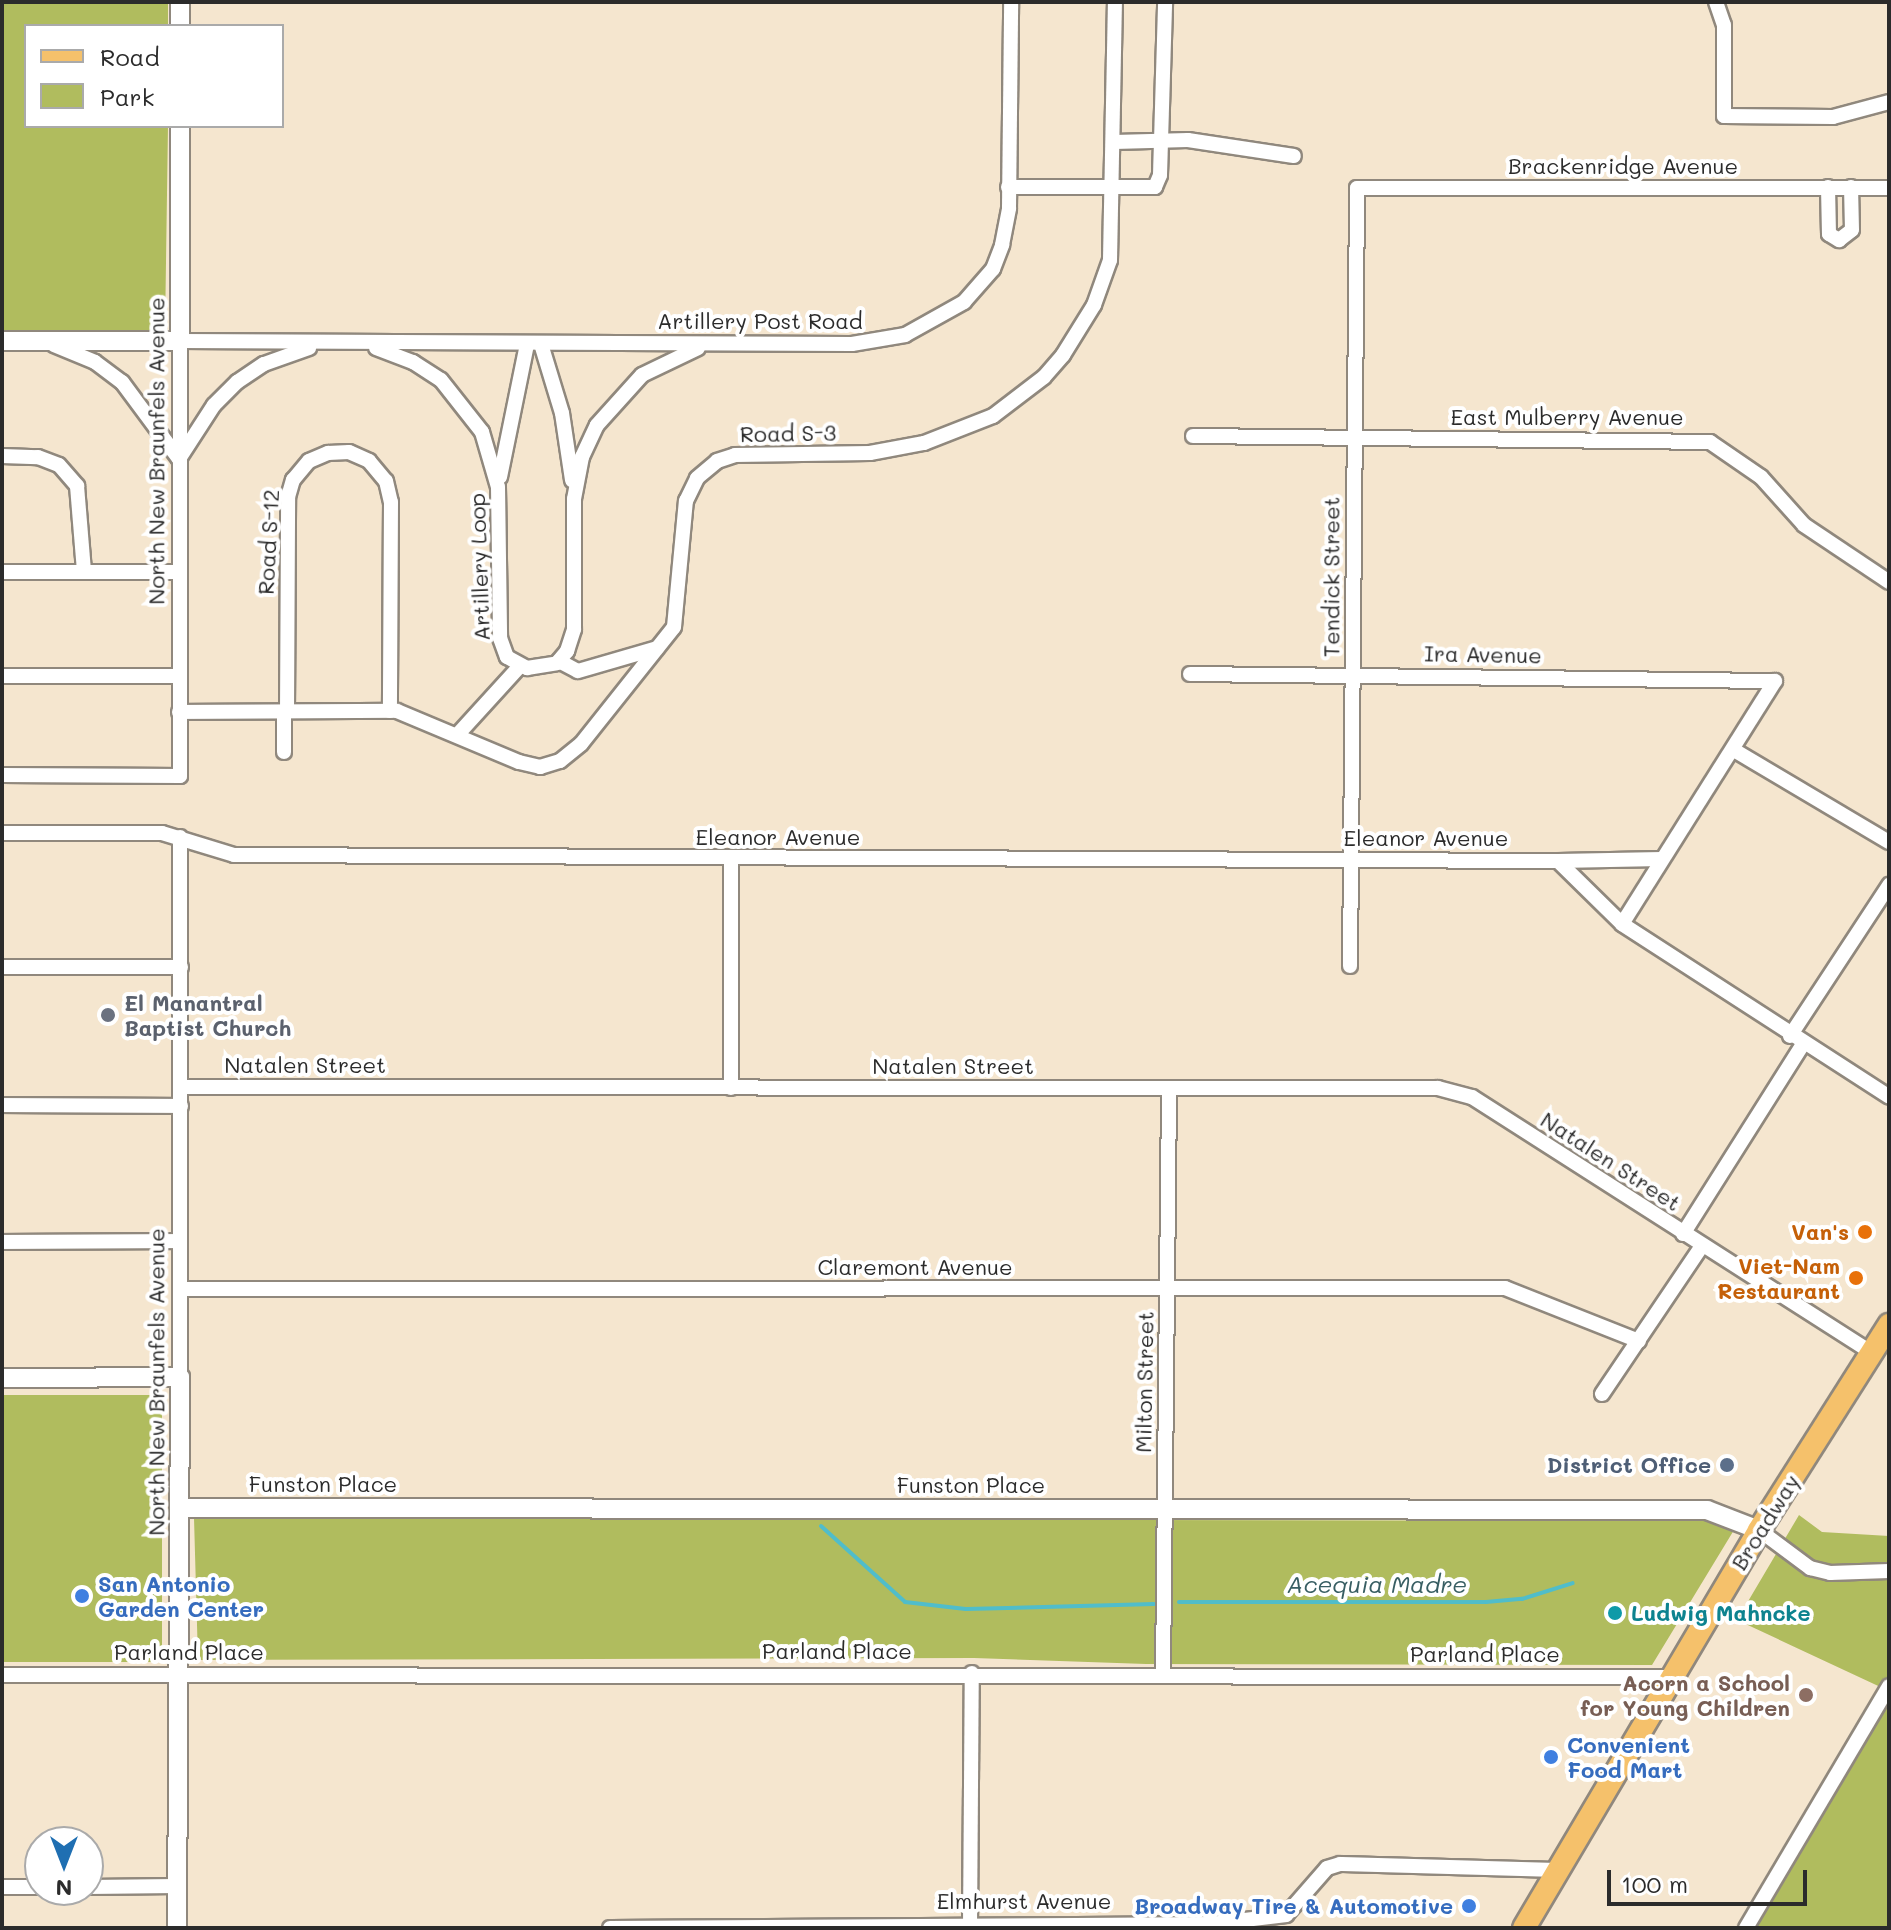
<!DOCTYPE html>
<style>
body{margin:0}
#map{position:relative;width:1891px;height:1930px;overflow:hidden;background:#f5e6cf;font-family:Mali,sans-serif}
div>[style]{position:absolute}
.green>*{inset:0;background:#b0bc5e}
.stream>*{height:4px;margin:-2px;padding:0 2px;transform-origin:2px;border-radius:2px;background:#50bdca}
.roads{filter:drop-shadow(2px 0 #90887d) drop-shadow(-2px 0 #90887d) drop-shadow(0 2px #90887d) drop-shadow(0 -2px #90887d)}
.minor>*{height:14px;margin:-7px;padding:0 7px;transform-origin:7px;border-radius:7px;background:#fff}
.tertiary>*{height:18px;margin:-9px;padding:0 9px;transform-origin:9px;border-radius:9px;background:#fff}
.primary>*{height:22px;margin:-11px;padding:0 11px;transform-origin:11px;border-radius:11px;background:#f5c16b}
.dots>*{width:22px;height:22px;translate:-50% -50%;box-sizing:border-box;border:4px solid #fff;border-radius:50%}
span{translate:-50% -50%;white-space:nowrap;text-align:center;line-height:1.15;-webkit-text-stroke:8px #fff;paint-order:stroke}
.street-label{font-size:22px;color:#2b2b2b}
.worship-label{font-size:22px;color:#5b616d;font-weight:700}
.left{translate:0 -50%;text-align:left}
.food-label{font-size:22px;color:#c56008;font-weight:700}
.right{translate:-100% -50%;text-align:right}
.service-label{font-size:22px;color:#4e5e75;font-weight:700}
.shop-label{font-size:22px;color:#366cbe;font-weight:700}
.culture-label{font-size:22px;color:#0d838f;font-weight:700}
.education-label{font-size:22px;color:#785e54;font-weight:700}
.water-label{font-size:24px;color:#385e63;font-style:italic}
.frame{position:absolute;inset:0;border:4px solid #2b2b2b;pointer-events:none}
.legend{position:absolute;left:24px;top:24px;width:260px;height:104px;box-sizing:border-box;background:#fff;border:2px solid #aaa;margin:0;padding:10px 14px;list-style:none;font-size:24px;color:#2b2b2b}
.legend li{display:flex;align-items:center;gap:16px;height:40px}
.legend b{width:40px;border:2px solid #aaa}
.north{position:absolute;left:24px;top:1826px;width:80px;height:80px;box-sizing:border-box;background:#fff;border:2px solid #aaa;border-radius:50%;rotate:180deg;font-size:22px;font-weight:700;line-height:32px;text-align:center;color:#2b2b2b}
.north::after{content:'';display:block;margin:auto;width:28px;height:36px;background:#1f6fb2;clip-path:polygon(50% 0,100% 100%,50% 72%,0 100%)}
.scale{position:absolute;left:1607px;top:1870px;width:200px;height:36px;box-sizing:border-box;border:4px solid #2b2b2b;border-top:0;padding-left:10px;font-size:24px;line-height:28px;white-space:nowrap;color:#2b2b2b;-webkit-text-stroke:6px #fff;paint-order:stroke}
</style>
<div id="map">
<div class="green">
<i style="clip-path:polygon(2px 2px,168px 2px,168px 26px,26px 26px,26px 126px,168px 126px,165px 330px,2px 333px)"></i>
<i style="clip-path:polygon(2px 1395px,162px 1395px,162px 1662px,2px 1662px)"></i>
<i style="clip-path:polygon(1799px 1515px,1822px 1532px,1889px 1536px,1889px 1691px,1737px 1620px)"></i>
<i style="clip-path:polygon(194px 1518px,1711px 1521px,1734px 1530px,1652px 1665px,1146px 1664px,974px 1658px,198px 1660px)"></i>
<i style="clip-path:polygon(1889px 1697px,1889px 1928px,1755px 1928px)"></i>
</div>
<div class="stream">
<i style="left:821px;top:1526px;width:113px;rotate:42.1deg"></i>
<i style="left:905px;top:1602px;width:61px;rotate:6.5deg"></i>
<i style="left:966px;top:1609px;width:188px;rotate:-1.5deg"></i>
<i style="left:1179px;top:1602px;width:307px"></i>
<i style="left:1486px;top:1602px;width:36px;rotate:-5deg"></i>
<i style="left:1522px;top:1599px;width:53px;rotate:-17.4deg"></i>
</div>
<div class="roads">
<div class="minor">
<i style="left:1716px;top:2px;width:24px;rotate:71deg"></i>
<i style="left:1724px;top:25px;width:91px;rotate:90deg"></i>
<i style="left:1724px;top:116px;width:109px;rotate:0.5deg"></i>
<i style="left:1833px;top:117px;width:58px;rotate:-15deg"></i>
<i style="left:1114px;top:142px;width:74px;rotate:-1.5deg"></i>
<i style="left:1188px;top:140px;width:107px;rotate:8.6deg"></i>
<i style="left:1008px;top:187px;width:147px"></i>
<i style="left:1155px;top:187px;width:13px;rotate:-67deg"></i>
<i style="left:1160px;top:175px;width:173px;rotate:-88.3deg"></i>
<i style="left:1828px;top:187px;width:47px;rotate:88.8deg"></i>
<i style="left:1829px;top:234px;width:12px;rotate:31deg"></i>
<i style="left:1839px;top:240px;width:16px;rotate:-38deg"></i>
<i style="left:1852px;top:230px;width:43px;rotate:-91.3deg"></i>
<i style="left:541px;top:344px;width:72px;rotate:73.1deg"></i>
<i style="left:562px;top:413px;width:68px;rotate:81.5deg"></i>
<i style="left:54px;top:345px;width:44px;rotate:22.5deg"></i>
<i style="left:95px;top:362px;width:34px;rotate:37deg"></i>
<i style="left:122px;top:382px;width:96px;rotate:53.5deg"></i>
<i style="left:179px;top:459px;width:64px;rotate:-57.1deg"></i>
<i style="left:214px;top:405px;width:33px;rotate:-45deg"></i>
<i style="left:237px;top:382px;width:32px;rotate:-34deg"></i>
<i style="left:264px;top:364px;width:48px;rotate:-19.6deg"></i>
<i style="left:376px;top:348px;width:40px;rotate:21deg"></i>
<i style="left:413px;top:362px;width:33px;rotate:33deg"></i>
<i style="left:441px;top:380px;width:66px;rotate:51.7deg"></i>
<i style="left:482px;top:432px;width:57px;rotate:73.8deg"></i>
<i style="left:498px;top:487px;width:151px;rotate:89.2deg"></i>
<i style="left:500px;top:638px;width:20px;rotate:70deg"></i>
<i style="left:507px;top:657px;width:23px;rotate:29deg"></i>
<i style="left:527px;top:668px;width:30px;rotate:-9deg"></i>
<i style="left:557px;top:663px;width:16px;rotate:-50deg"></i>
<i style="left:567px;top:651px;width:23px;rotate:-72deg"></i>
<i style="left:574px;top:629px;width:130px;rotate:-90deg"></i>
<i style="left:574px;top:499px;width:43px;rotate:-79.2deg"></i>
<i style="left:582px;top:457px;width:35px;rotate:-65deg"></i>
<i style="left:597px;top:425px;width:67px;rotate:-48deg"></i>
<i style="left:642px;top:375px;width:62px;rotate:-25.7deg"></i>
<i style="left:1193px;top:436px;width:517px;rotate:0.66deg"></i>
<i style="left:1710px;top:442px;width:62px;rotate:34.5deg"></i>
<i style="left:1761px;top:477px;width:64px;rotate:48.1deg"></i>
<i style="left:1804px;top:525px;width:102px;rotate:33.8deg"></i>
<i style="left:2px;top:456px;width:36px;rotate:2deg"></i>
<i style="left:38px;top:457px;width:22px;rotate:21deg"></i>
<i style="left:59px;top:465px;width:28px;rotate:49deg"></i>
<i style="left:77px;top:486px;width:86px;rotate:85.3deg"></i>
<i style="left:500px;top:477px;width:136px;rotate:-78.5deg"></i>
<i style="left:2px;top:572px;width:178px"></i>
<i style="left:559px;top:661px;width:21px;rotate:28deg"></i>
<i style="left:578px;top:671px;width:82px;rotate:-16.2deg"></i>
<i style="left:1190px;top:674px;width:585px;rotate:0.69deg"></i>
<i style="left:1775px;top:681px;width:287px;rotate:122.2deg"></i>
<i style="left:2px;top:676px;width:178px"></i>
<i style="left:179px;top:712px;width:218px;rotate:-0.3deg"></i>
<i style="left:397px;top:711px;width:132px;rotate:22.7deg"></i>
<i style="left:519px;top:762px;width:22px;rotate:13deg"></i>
<i style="left:540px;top:767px;width:21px;rotate:-17deg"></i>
<i style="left:560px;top:761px;width:27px;rotate:-39deg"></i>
<i style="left:581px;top:744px;width:149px;rotate:-51.5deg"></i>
<i style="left:674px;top:627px;width:127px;rotate:-84.6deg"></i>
<i style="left:686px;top:501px;width:25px;rotate:-64deg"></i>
<i style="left:697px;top:478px;width:26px;rotate:-40deg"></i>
<i style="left:717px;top:461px;width:19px;rotate:-18deg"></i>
<i style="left:735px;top:455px;width:135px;rotate:-0.8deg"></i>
<i style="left:870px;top:453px;width:55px;rotate:-10.5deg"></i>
<i style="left:924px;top:443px;width:74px;rotate:-21.4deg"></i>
<i style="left:993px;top:416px;width:64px;rotate:-37.4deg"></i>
<i style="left:1044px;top:377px;width:29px;rotate:-49deg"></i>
<i style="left:1063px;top:355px;width:59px;rotate:-58.2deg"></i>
<i style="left:1094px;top:305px;width:48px;rotate:-70.4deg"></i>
<i style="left:1110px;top:260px;width:258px;rotate:-88.9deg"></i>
<i style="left:287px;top:712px;width:215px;rotate:-89.7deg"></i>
<i style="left:288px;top:497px;width:18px;rotate:-74deg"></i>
<i style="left:293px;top:480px;width:25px;rotate:-50deg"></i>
<i style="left:309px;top:461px;width:21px;rotate:-23deg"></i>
<i style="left:328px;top:453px;width:21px;rotate:-3deg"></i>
<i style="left:349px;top:452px;width:22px;rotate:24deg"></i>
<i style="left:369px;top:461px;width:26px;rotate:50deg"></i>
<i style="left:386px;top:481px;width:22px;rotate:77deg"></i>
<i style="left:391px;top:502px;width:209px;rotate:90.3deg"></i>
<i style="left:459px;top:733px;width:91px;rotate:-47.7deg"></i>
<i style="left:1734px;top:750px;width:180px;rotate:30.7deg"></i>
<i style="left:284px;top:752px;width:40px;rotate:-90deg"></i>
<i style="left:2px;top:775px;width:178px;rotate:0.3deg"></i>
<i style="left:180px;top:776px;width:435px;rotate:-90deg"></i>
<i style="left:180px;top:341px;width:672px;rotate:0.26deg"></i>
<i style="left:852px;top:344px;width:54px;rotate:-9.6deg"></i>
<i style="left:905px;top:335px;width:68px;rotate:-29.2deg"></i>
<i style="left:964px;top:302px;width:44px;rotate:-48.7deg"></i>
<i style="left:993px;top:269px;width:26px;rotate:-69deg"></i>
<i style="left:1002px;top:245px;width:38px;rotate:-79deg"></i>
<i style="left:1009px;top:208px;width:206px;rotate:-89.4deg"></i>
<i style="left:2px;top:833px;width:160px"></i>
<i style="left:162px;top:833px;width:75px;rotate:17deg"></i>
<i style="left:234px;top:855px;width:1324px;rotate:0.26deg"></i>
<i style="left:1558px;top:861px;width:90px;rotate:44.5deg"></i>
<i style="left:1622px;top:924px;width:318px;rotate:32.9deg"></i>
<i style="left:731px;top:859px;width:229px;rotate:90deg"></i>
<i style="left:1558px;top:861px;width:104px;rotate:-1.1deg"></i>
<i style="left:1350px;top:966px;width:778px;rotate:-89.48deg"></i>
<i style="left:1357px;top:188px;width:532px"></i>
<i style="left:2px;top:967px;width:179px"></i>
<i style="left:1790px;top:1036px;width:181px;rotate:-56.7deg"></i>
<i style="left:181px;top:1087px;width:1257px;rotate:0.05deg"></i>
<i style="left:1438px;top:1088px;width:35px;rotate:15deg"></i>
<i style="left:1472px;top:1097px;width:474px;rotate:32.6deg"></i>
<i style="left:2px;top:1105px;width:179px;rotate:0.3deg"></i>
<i style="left:1683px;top:1234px;width:225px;rotate:-57.7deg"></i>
<i style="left:2px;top:1242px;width:178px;rotate:-0.3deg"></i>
<i style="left:180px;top:1289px;width:1325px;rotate:-0.04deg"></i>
<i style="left:1505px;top:1288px;width:144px;rotate:21.6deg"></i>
<i style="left:180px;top:1377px;width:540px;rotate:-90deg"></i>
<i style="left:1602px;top:1394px;width:179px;rotate:-56deg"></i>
<i style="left:1759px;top:1530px;width:64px;rotate:36.7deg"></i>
<i style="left:1810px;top:1568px;width:21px;rotate:14deg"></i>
<i style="left:1830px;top:1573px;width:59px;rotate:-1.9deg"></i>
<i style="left:2px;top:1675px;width:1670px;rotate:0.07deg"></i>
<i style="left:1163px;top:1675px;width:586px;rotate:-89.41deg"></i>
<i style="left:2px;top:1887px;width:38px"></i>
<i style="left:88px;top:1887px;width:89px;rotate:-0.6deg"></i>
<i style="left:610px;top:1928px;width:601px;rotate:-0.38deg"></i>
<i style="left:1211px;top:1924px;width:76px;rotate:-6.8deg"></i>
<i style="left:1286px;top:1915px;width:62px;rotate:-48.9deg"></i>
<i style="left:1327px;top:1868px;width:14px;rotate:-17deg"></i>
<i style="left:1340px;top:1864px;width:219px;rotate:1.6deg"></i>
<i style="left:970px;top:1928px;width:255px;rotate:-89.6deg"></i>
<i style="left:1746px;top:1928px;width:281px;rotate:-59.4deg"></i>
</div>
<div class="tertiary">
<i style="left:180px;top:26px;width:24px;rotate:-90deg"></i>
<i style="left:2px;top:341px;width:178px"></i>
<i style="left:180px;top:341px;width:215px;rotate:-90deg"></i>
<i style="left:2px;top:1378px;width:178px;rotate:-0.3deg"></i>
<i style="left:180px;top:1377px;width:551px;rotate:90.31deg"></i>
<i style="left:179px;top:1508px;width:1528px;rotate:0.07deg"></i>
<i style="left:1707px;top:1510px;width:56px;rotate:21deg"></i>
</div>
<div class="primary">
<i style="left:1524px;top:1928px;width:462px;rotate:-59.4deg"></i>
<i style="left:1759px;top:1530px;width:243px;rotate:-57.6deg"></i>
</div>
</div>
<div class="dots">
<i style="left:108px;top:1015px;background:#6b7280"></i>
<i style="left:1865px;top:1232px;background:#e8710a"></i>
<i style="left:1856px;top:1278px;background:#e8710a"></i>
<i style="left:1727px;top:1465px;background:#5c6f8a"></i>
<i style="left:82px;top:1596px;background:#3f7fe0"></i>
<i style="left:1615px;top:1613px;background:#0f9aa8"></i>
<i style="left:1806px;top:1695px;background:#8d6e63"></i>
<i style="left:1551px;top:1757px;background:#3f7fe0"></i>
<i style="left:1469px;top:1906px;background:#3f7fe0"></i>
</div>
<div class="street-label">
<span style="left:1623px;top:166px">Brackenridge Avenue</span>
<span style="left:760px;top:321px">Artillery Post Road</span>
<span style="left:1567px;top:417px">East Mulberry Avenue</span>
<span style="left:788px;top:433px;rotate:-1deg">Road S-3</span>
<span style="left:156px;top:451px;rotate:-90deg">North New Braunfels Avenue</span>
<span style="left:268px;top:542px;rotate:-87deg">Road S-12</span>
<span style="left:479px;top:567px;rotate:-92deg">Artillery Loop</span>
<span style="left:1331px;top:577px;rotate:-90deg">Tendick Street</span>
<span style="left:1483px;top:654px;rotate:1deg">Ira Avenue</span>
<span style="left:778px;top:837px">Eleanor Avenue</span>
<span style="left:1426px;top:838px">Eleanor Avenue</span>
<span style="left:305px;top:1065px">Natalen Street</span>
<span style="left:953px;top:1066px">Natalen Street</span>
<span style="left:1611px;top:1161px;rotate:33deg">Natalen Street</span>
<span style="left:915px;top:1267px">Claremont Avenue</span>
<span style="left:156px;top:1382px;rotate:-90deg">North New Braunfels Avenue</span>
<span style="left:1144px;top:1382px;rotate:-89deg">Milton Street</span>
<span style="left:323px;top:1484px">Funston Place</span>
<span style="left:971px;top:1485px">Funston Place</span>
<span style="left:1765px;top:1522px;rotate:-58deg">Broadway</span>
<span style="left:837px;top:1651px">Parland Place</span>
<span style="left:189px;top:1652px">Parland Place</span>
<span style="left:1485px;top:1654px">Parland Place</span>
<span style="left:1024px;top:1901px">Elmhurst Avenue</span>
</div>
<div class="worship-label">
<span class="left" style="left:124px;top:1015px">El Manantral<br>Baptist Church</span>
</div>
<div class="food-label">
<span class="right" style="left:1849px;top:1232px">Van's</span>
<span class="right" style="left:1840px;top:1278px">Viet-Nam<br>Restaurant</span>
</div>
<div class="service-label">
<span class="right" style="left:1711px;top:1465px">District Office</span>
</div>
<div class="shop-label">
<span class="left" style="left:98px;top:1596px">San Antonio<br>Garden Center</span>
<span class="left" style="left:1567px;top:1757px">Convenient<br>Food Mart</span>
<span class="right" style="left:1453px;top:1906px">Broadway Tire &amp; Automotive</span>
</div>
<div class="culture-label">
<span class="left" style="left:1631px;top:1613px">Ludwig Mahncke</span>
</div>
<div class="education-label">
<span class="right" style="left:1790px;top:1695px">Acorn a School<br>for Young Children</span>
</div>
<div class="water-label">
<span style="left:1377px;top:1584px">Acequia Madre</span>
</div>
<div class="frame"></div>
<ul class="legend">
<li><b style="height:10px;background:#f5c16b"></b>Road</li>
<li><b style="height:22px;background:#b0bc5e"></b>Park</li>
</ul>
<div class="north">N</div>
<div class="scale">100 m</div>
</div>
